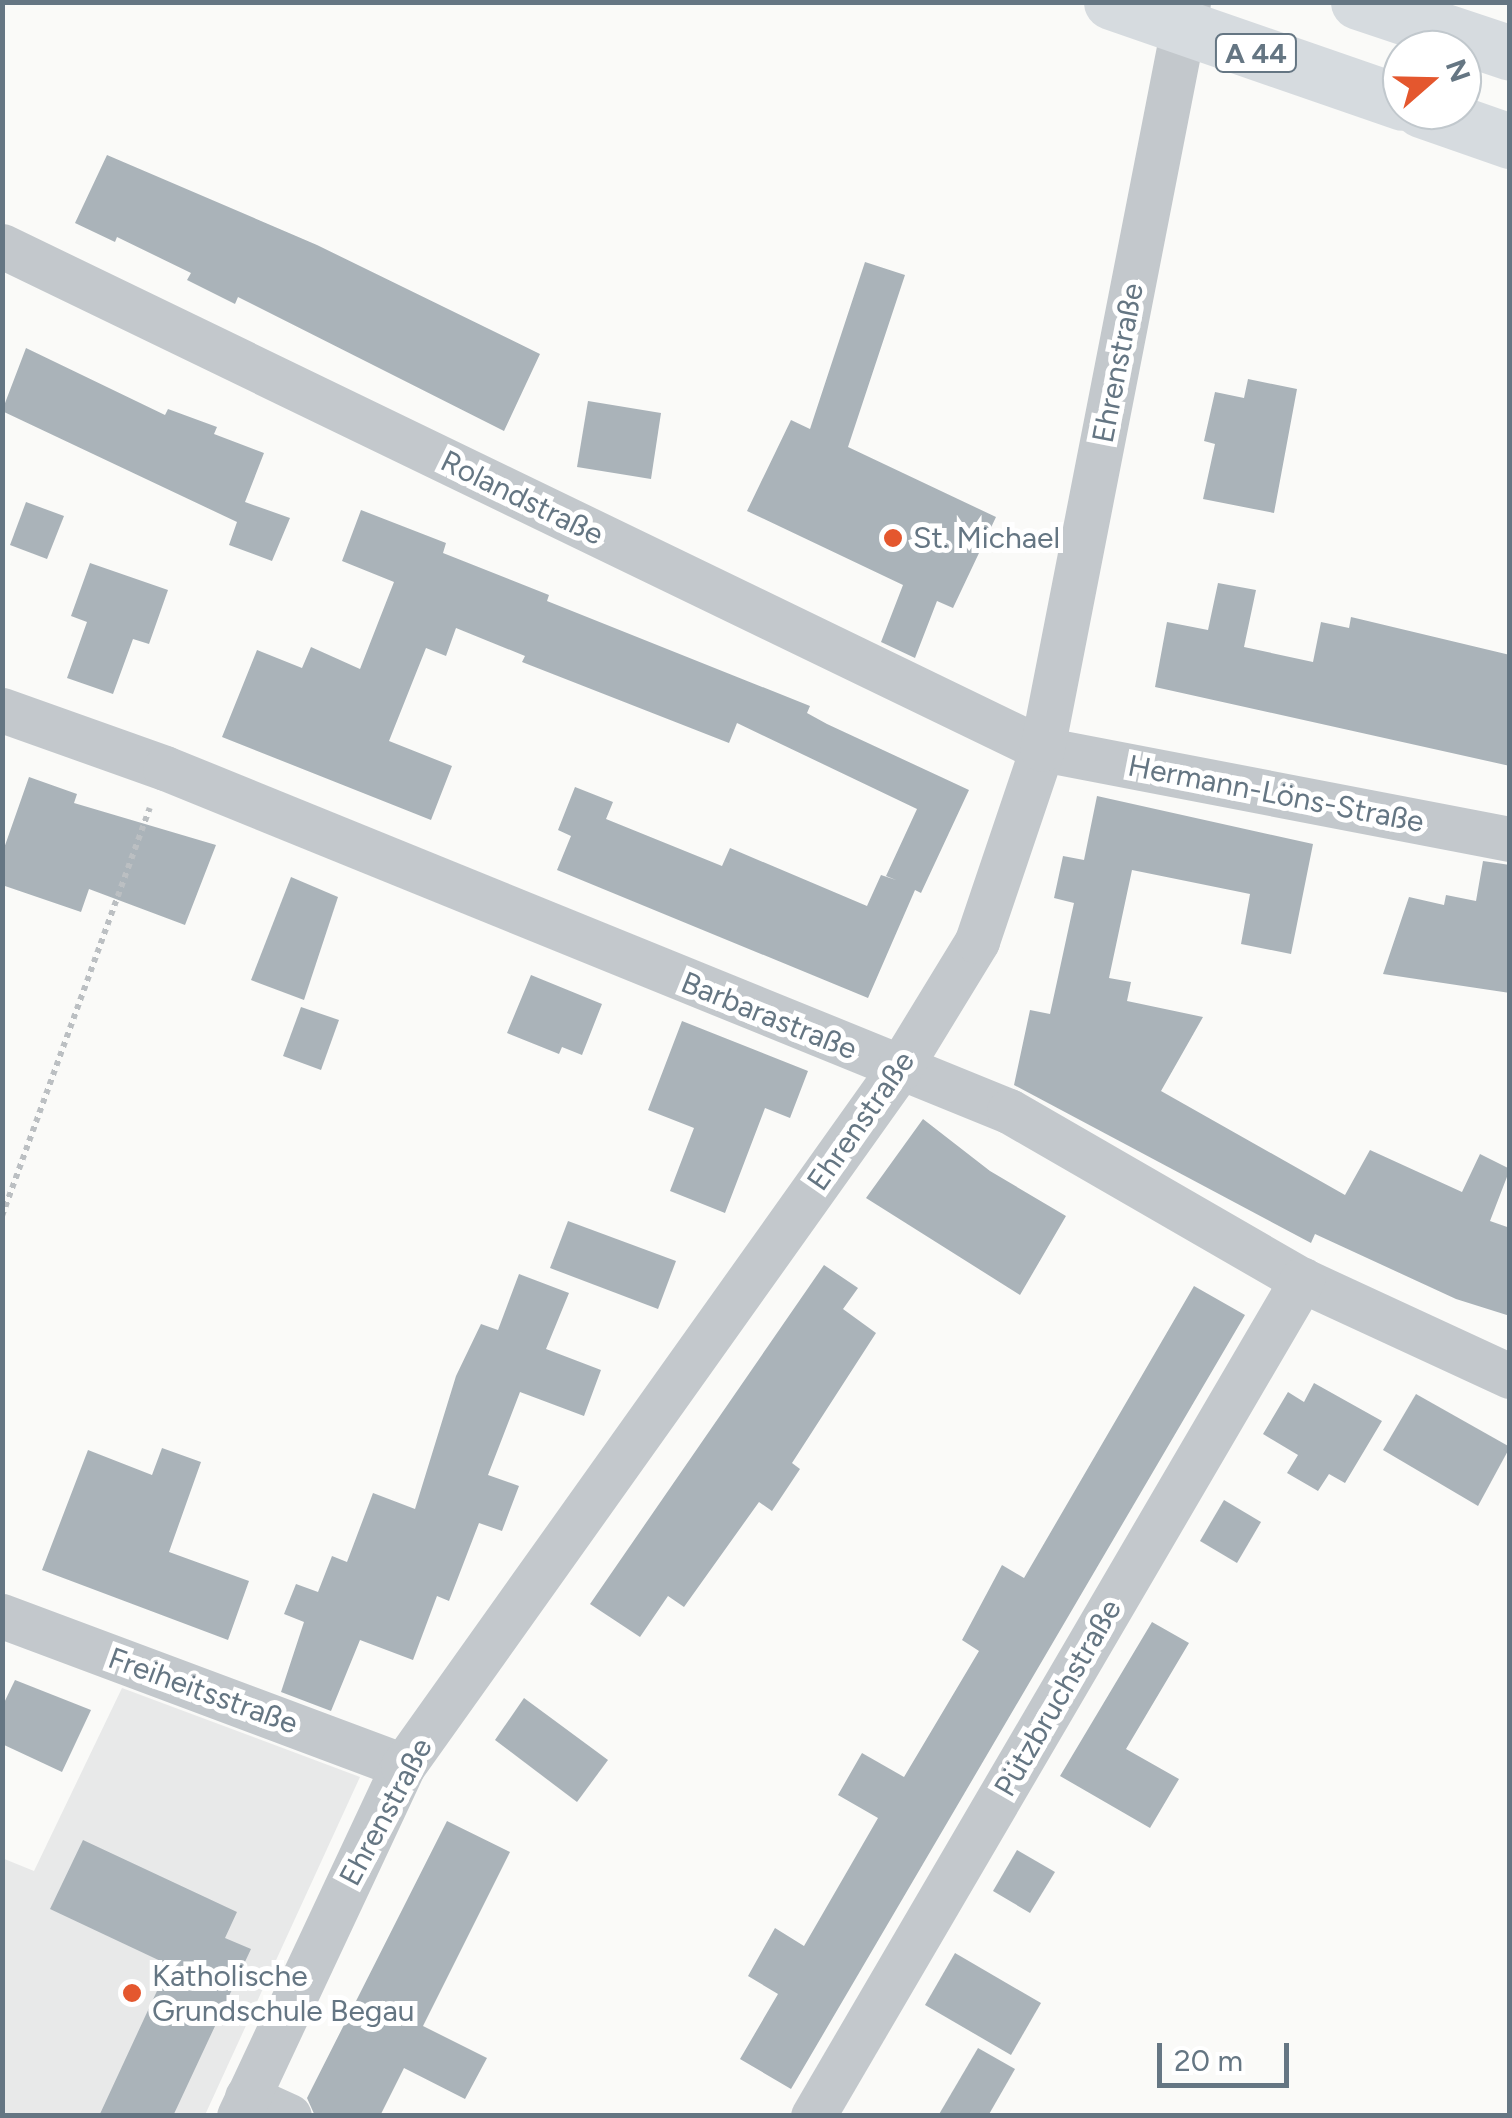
<!DOCTYPE html>
<meta charset="utf-8">
<style>
body{margin:0}
#map{position:relative;width:1512px;height:2118px;overflow:hidden;background:#fafaf8;font-family:Figtree,sans-serif}
div>[style]{position:absolute}
.built>*{inset:0;background:#e8e9e9}
.building>*{inset:0;background:#aab3b9}
.path>*{height:6px;margin-top:-3px;transform-origin:0;background:repeating-linear-gradient(90deg,#bbbfc2 0 5px,transparent 0 10px)}
.street>*{height:45px;margin:-22.5px;padding:0 22.5px;transform-origin:22.5px;border-radius:22.5px;background:#c3c8cc}
.highway>*{height:55px;margin:-27.5px;padding:0 27.5px;transform-origin:27.5px;border-radius:27.5px;background:#d6dbdf}
.dots>*{width:28px;height:28px;translate:-50% -50%;box-sizing:border-box;border:5px solid #fff;border-radius:50%}
span{translate:-50% -50%;white-space:nowrap;text-align:center;line-height:1.15;-webkit-text-stroke:10px #fff;paint-order:stroke}
.shield-label span{padding:2px 8px;background:#fff;border:2px solid;border-radius:8px;-webkit-text-stroke-width:0}
.shield-label{font-size:28px;color:#657683;font-weight:700}
.street-label{font-size:30px;color:#657683}
.poi-label{font-size:30px;color:#657683}
.left{translate:0 -50%;text-align:left}
.frame{position:absolute;inset:0;border:5px solid #657683;pointer-events:none}
.north{position:absolute;left:1382px;top:30px;width:100px;height:100px;box-sizing:border-box;background:#fff;border:2px solid #c1c8cd;border-radius:50%;rotate:70deg;font-size:28px;font-weight:700;line-height:40px;text-align:center;color:#657683}
.north::after{content:'';display:block;margin:auto;width:35px;height:45px;background:#e4572e;clip-path:polygon(50% 0,100% 100%,50% 72%,0 100%)}
.scale{position:absolute;left:1157px;top:2043px;width:132px;height:45px;box-sizing:border-box;border:5px solid #657683;border-top:0;padding-left:12px;font-size:30px;line-height:35px;white-space:nowrap;color:#657683;-webkit-text-stroke:8px #fff;paint-order:stroke}
</style>
<div id="map">
<div class="built">
<i style="clip-path:polygon(122px 1688px,360px 1777px,205px 2115px,3px 2115px,2px 1858px,34px 1871px)"></i>
</div>
<div class="building">
<i style="clip-path:polygon(107px 155px,317px 245px,540px 354px,504px 431px,238px 297px,235px 304px,187px 280px,191px 273px,117px 237px,115px 242px,75px 223px)"></i>
<i style="clip-path:polygon(865px 262px,905px 275px,848px 447px,996px 517px,953px 608px,937px 601px,915px 658px,881px 642px,903px 585px,747px 511px,791px 420px,810px 429px)"></i>
<i style="clip-path:polygon(26px 348px,165px 415px,168px 409px,217px 427px,214px 434px,264px 453px,245px 502px,290px 518px,272px 561px,229px 545px,237px 522px,2px 411px)"></i>
<i style="clip-path:polygon(1248px 379px,1297px 389px,1274px 513px,1203px 499px,1215px 444px,1204px 441px,1215px 392px,1244px 398px)"></i>
<i style="clip-path:polygon(588px 401px,661px 413px,651px 479px,577px 467px)"></i>
<i style="clip-path:polygon(26px 502px,64px 516px,47px 559px,10px 545px)"></i>
<i style="clip-path:polygon(361px 510px,446px 543px,443px 553px,549px 595px,547px 601px,810px 706px,807px 713px,827px 724px,969px 790px,921px 893px,915px 890px,868px 998px,557px 870px,571px 836px,558px 830px,575px 787px,613px 802px,606px 819px,722px 866px,730px 848px,867px 906px,881px 875px,896px 880px,886px 876px,917px 809px,737px 723px,729px 743px,522px 662px,525px 656px,456px 628px,446px 656px,426px 648px,389px 741px,452px 766px,431px 820px,222px 737px,257px 650px,302px 668px,311px 647px,360px 669px,394px 582px,342px 561px)"></i>
<i style="clip-path:polygon(90px 563px,168px 590px,149px 644px,133px 639px,113px 694px,67px 678px,87px 622px,71px 616px)"></i>
<i style="clip-path:polygon(1218px 583px,1256px 590px,1244px 647px,1313px 662px,1321px 622px,1349px 628px,1351px 617px,1510px 655px,1510px 766px,1155px 687px,1167px 622px,1208px 630px)"></i>
<i style="clip-path:polygon(29px 777px,77px 794px,74px 803px,216px 845px,185px 925px,89px 889px,81px 912px,2px 885px,2px 854px)"></i>
<i style="clip-path:polygon(1097px 796px,1313px 844px,1291px 954px,1241px 944px,1250px 894px,1132px 870px,1109px 978px,1131px 982px,1127px 1001px,1203px 1017px,1161px 1091px,1345px 1195px,1370px 1150px,1462px 1192px,1480px 1154px,1510px 1169px,1490px 1221px,1510px 1228px,1510px 1316px,1456px 1299px,1315px 1234px,1311px 1243px,1014px 1085px,1030px 1010px,1050px 1014px,1074px 903px,1054px 898px,1063px 856px,1084px 860px)"></i>
<i style="clip-path:polygon(1483px 861px,1510px 865px,1510px 993px,1383px 974px,1409px 897px,1444px 905px,1446px 895px,1476px 901px)"></i>
<i style="clip-path:polygon(291px 877px,338px 897px,304px 1000px,251px 980px)"></i>
<i style="clip-path:polygon(531px 975px,602px 1004px,582px 1055px,562px 1047px,559px 1054px,507px 1033px)"></i>
<i style="clip-path:polygon(301px 1007px,339px 1020px,321px 1070px,283px 1056px)"></i>
<i style="clip-path:polygon(682px 1021px,808px 1071px,790px 1118px,765px 1108px,725px 1213px,670px 1191px,694px 1128px,648px 1110px)"></i>
<i style="clip-path:polygon(923px 1119px,990px 1171px,1066px 1216px,1020px 1295px,866px 1198px)"></i>
<i style="clip-path:polygon(568px 1221px,676px 1261px,658px 1309px,550px 1268px)"></i>
<i style="clip-path:polygon(824px 1265px,858px 1288px,843px 1309px,876px 1333px,792px 1463px,800px 1469px,772px 1511px,759px 1502px,684px 1607px,668px 1596px,640px 1637px,590px 1604px)"></i>
<i style="clip-path:polygon(519px 1274px,569px 1293px,546px 1349px,601px 1370px,584px 1416px,520px 1392px,488px 1475px,519px 1486px,502px 1531px,479px 1523px,449px 1601px,437px 1596px,413px 1660px,360px 1640px,331px 1711px,281px 1692px,304px 1622px,284px 1614px,296px 1584px,318px 1592px,332px 1556px,347px 1562px,373px 1493px,415px 1509px,456px 1376px,481px 1324px,498px 1330px)"></i>
<i style="clip-path:polygon(1194px 1286px,1245px 1315px,791px 2089px,740px 2059px,778px 1994px,748px 1976px,775px 1928px,804px 1946px,878px 1818px,838px 1795px,862px 1753px,904px 1777px,979px 1651px,962px 1640px,1002px 1565px,1024px 1578px)"></i>
<i style="clip-path:polygon(1314px 1383px,1382px 1421px,1345px 1483px,1329px 1474px,1318px 1491px,1287px 1473px,1298px 1455px,1263px 1434px,1288px 1392px,1304px 1402px)"></i>
<i style="clip-path:polygon(1416px 1394px,1510px 1447px,1478px 1506px,1383px 1450px)"></i>
<i style="clip-path:polygon(162px 1448px,201px 1462px,169px 1552px,249px 1581px,228px 1640px,42px 1570px,88px 1450px,152px 1475px)"></i>
<i style="clip-path:polygon(1224px 1500px,1261px 1522px,1237px 1563px,1200px 1541px)"></i>
<i style="clip-path:polygon(1152px 1622px,1189px 1643px,1126px 1749px,1179px 1779px,1150px 1828px,1060px 1776px)"></i>
<i style="clip-path:polygon(15px 1680px,91px 1710px,62px 1772px,2px 1744px,2px 1707px)"></i>
<i style="clip-path:polygon(524px 1698px,608px 1760px,577px 1802px,495px 1740px)"></i>
<i style="clip-path:polygon(447px 1821px,510px 1852px,423px 2026px,487px 2058px,465px 2099px,404px 2068px,380px 2116px,315px 2116px,307px 2098px)"></i>
<i style="clip-path:polygon(83px 1840px,237px 1912px,225px 1938px,251px 1949px,173px 2116px,99px 2116px,169px 1965px,50px 1909px)"></i>
<i style="clip-path:polygon(1017px 1850px,1055px 1872px,1030px 1913px,993px 1891px)"></i>
<i style="clip-path:polygon(955px 1953px,1041px 2003px,1011px 2055px,925px 2005px)"></i>
<i style="clip-path:polygon(978px 2048px,1015px 2069px,988px 2116px,938px 2116px)"></i>
</div>
<div class="path">
<i style="left:2px;top:1216px;width:434px;rotate:-70.1deg"></i>
</div>
<div class="street">
<i style="left:2px;top:246px;width:1155px;rotate:25.81deg"></i>
<i style="left:1042px;top:749px;width:477px;rotate:10.9deg"></i>
<i style="left:2px;top:710px;width:173px;rotate:19.6deg"></i>
<i style="left:165px;top:768px;width:911px;rotate:22.12deg"></i>
<i style="left:1009px;top:1111px;width:338px;rotate:30deg"></i>
<i style="left:1302px;top:1280px;width:229px;rotate:24.8deg"></i>
<i style="left:2px;top:1616px;width:428px;rotate:20.5deg"></i>
<i style="left:247px;top:2097px;width:46px;rotate:24.3deg"></i>
<i style="left:239px;top:2116px;width:387px;rotate:-64.9deg"></i>
<i style="left:403px;top:1766px;width:855px;rotate:-54.56deg"></i>
<i style="left:899px;top:1069px;width:150px;rotate:-58.6deg"></i>
<i style="left:977px;top:941px;width:203px;rotate:-71.3deg"></i>
<i style="left:1042px;top:749px;width:761px;rotate:-78.94deg"></i>
<i style="left:813px;top:2116px;width:969px;rotate:-59.68deg"></i>
</div>
<div class="highway">
<i style="left:1111px;top:2px;width:308px;rotate:19.1deg"></i>
<i style="left:1358px;top:2px;width:160px;rotate:18.5deg"></i>
<i style="left:1421px;top:110px;width:94px;rotate:19.2deg"></i>
</div>
<div class="dots">
<i style="left:893px;top:538px;background:#e4572e"></i>
<i style="left:132px;top:1993px;background:#e4572e"></i>
</div>
<div class="shield-label">
<span style="left:1256px;top:53px">A 44</span>
</div>
<div class="street-label">
<span style="left:1118px;top:363px;rotate:-79deg">Ehrenstraße</span>
<span style="left:522px;top:498px;rotate:26deg">Rolandstraße</span>
<span style="left:1276px;top:794px;rotate:11deg">Hermann-Löns-Straße</span>
<span style="left:769px;top:1016px;rotate:22deg">Barbarastraße</span>
<span style="left:861px;top:1121px;rotate:-55deg">Ehrenstraße</span>
<span style="left:203px;top:1691px;rotate:20deg">Freiheitsstraße</span>
<span style="left:1058px;top:1698px;rotate:-60deg">Pützbruchstraße</span>
<span style="left:386px;top:1812px;rotate:-62deg">Ehrenstraße</span>
</div>
<div class="poi-label">
<span class="left" style="left:913px;top:538px">St. Michael</span>
<span class="left" style="left:152px;top:1993px">Katholische<br>Grundschule Begau</span>
</div>
<div class="frame"></div>
<div class="north">N</div>
<div class="scale">20 m</div>
</div>
